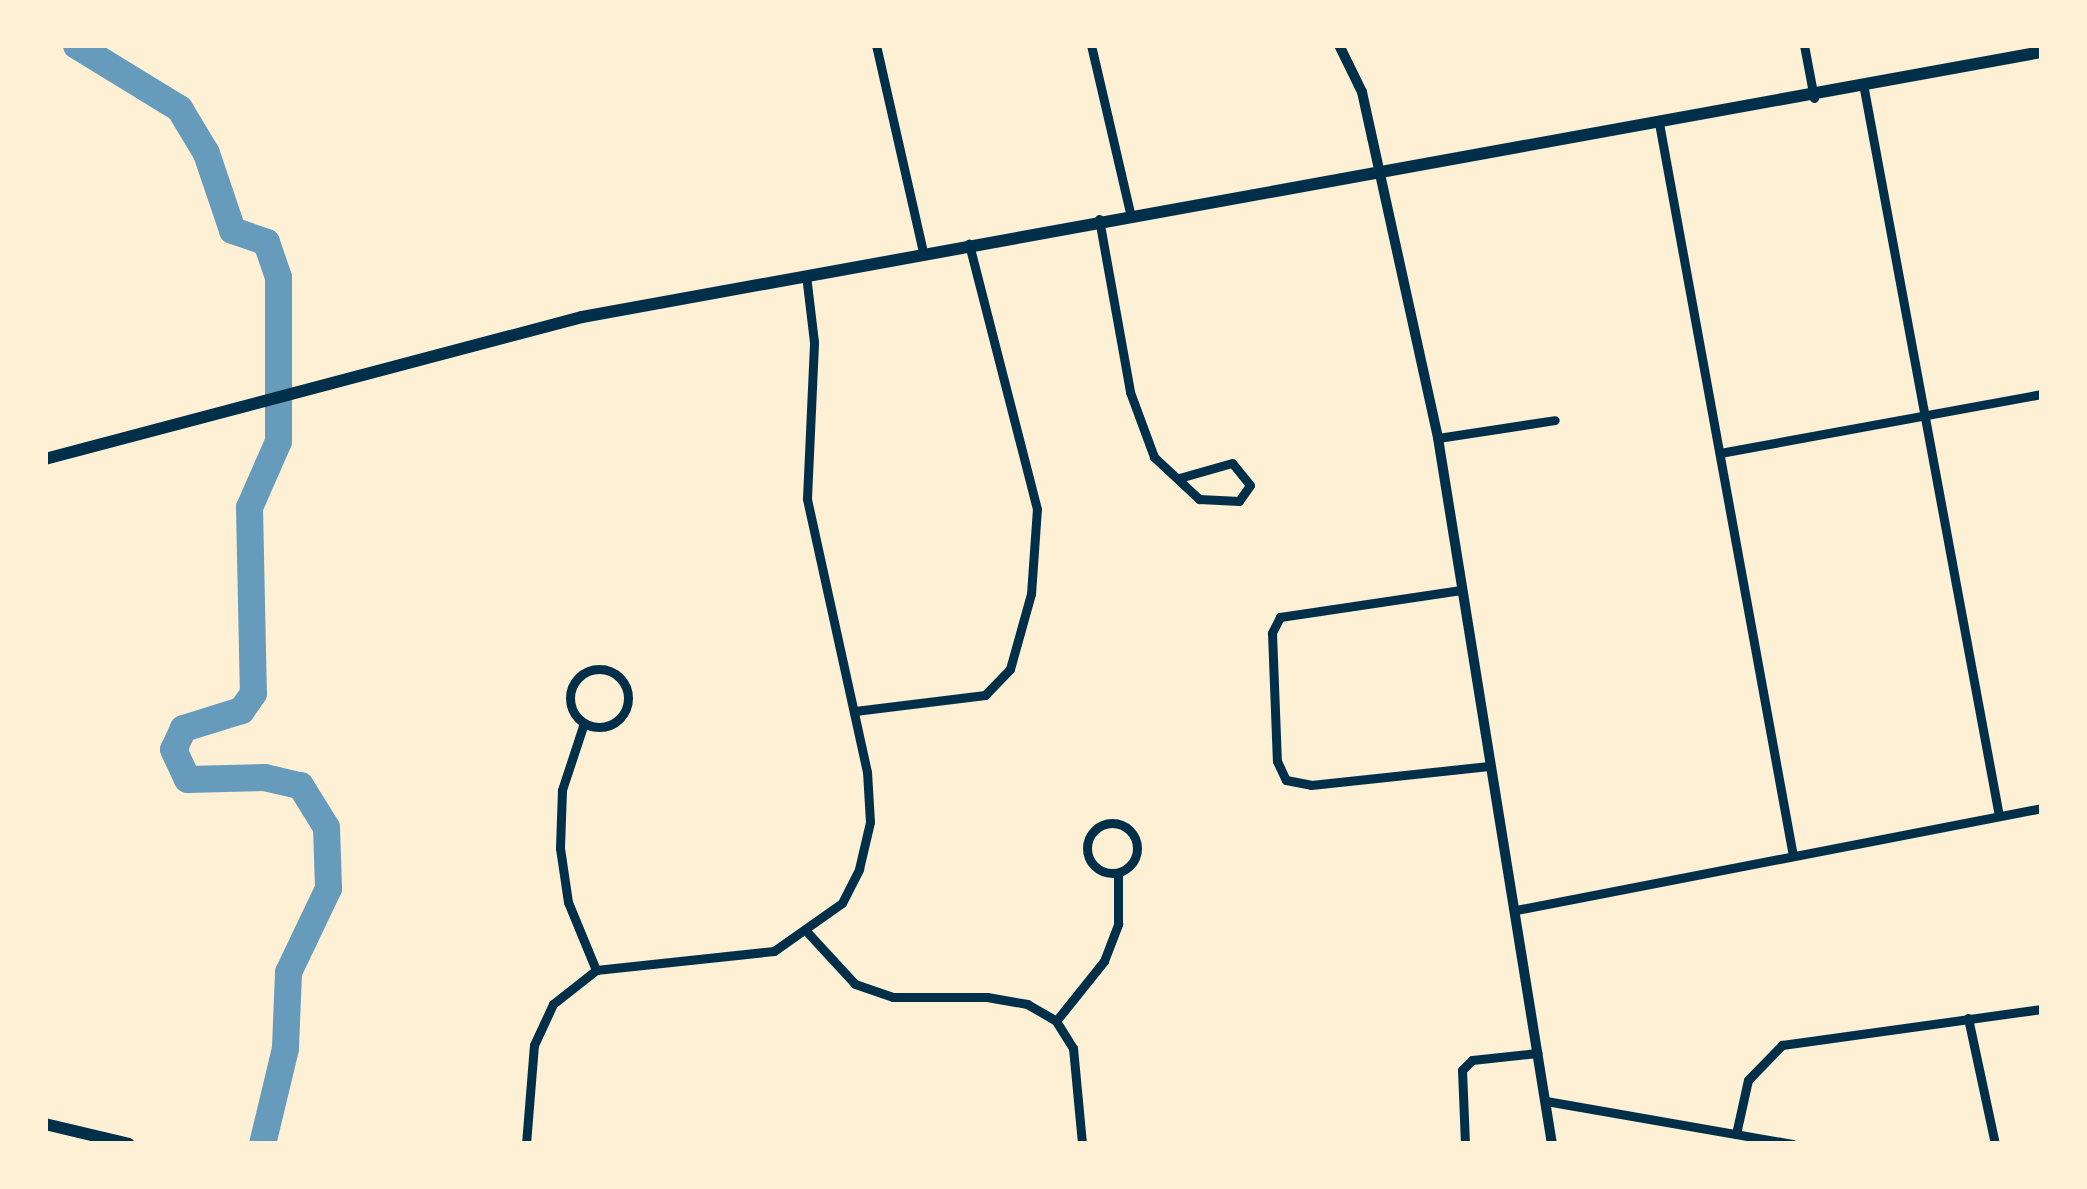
<!DOCTYPE html>
<style>
body{margin:0}
#map{position:relative;width:2087px;height:1189px;overflow:hidden;background:#fdf0d5;font-family:"Open Sans",sans-serif}
div>[style]{position:absolute}
.river>*{height:27px;margin:-13.5px;padding:0 13.5px;transform-origin:13.5px;border-radius:13.5px;background:#669bbc}
.minor>*{height:9px;margin:-4.5px;padding:0 4.5px;transform-origin:4.5px;border-radius:4.5px;background:#003049}
.minor>.ring{margin:-4.5px;padding:0;box-sizing:content-box;background:none;border:9px solid #003049;border-radius:50%}
.tertiary>*{height:10px;margin:-5px;padding:0 5px;transform-origin:5px;border-radius:5px;background:#003049}
.secondary>*{height:12px;margin:-6px;padding:0 6px;transform-origin:6px;border-radius:6px;background:#003049}
span{translate:-50% -50%;white-space:nowrap;text-align:center;line-height:1.15;-webkit-text-stroke:9px #fdf0d5;paint-order:stroke}
.frame{position:absolute;inset:0;border:48px solid #fdf0d5;pointer-events:none}
</style>
<div id="map">
<div class="river">
<i style="left:76px;top:45px;width:121px;rotate:31.5deg"></i>
<i style="left:179px;top:108px;width:52px;rotate:59deg"></i>
<i style="left:206px;top:153px;width:81px;rotate:71.3deg"></i>
<i style="left:232px;top:230px;width:36px;rotate:19deg"></i>
<i style="left:266px;top:242px;width:37px;rotate:71deg"></i>
<i style="left:278px;top:277px;width:164px;rotate:90deg"></i>
<i style="left:278px;top:441px;width:72px;rotate:113.7deg"></i>
<i style="left:249px;top:507px;width:186px;rotate:88.8deg"></i>
<i style="left:253px;top:693px;width:21px;rotate:125deg"></i>
<i style="left:241px;top:710px;width:61px;rotate:162.8deg"></i>
<i style="left:183px;top:728px;width:23px;rotate:115deg"></i>
<i style="left:173px;top:749px;width:33px;rotate:65deg"></i>
<i style="left:187px;top:779px;width:77px;rotate:-1.5deg"></i>
<i style="left:264px;top:777px;width:37px;rotate:13deg"></i>
<i style="left:300px;top:785px;width:49px;rotate:58.2deg"></i>
<i style="left:326px;top:827px;width:61px;rotate:88.1deg"></i>
<i style="left:328px;top:888px;width:93px;rotate:115.5deg"></i>
<i style="left:288px;top:972px;width:76px;rotate:92.3deg"></i>
<i style="left:285px;top:1048px;width:99px;rotate:103.5deg"></i>
</div>
<div class="minor">
<i style="left:876px;top:45px;width:212px;rotate:77.2deg"></i>
<i style="left:1091px;top:45px;width:172px;rotate:76.9deg"></i>
<i style="left:1804px;top:45px;width:54px;rotate:79.3deg"></i>
<i style="left:1864px;top:89px;width:739px;rotate:79.48deg"></i>
<i style="left:1659px;top:123px;width:745px;rotate:79.64deg"></i>
<i style="left:1099px;top:219px;width:176px;rotate:79.8deg"></i>
<i style="left:1130px;top:392px;width:69px;rotate:69.7deg"></i>
<i style="left:1154px;top:457px;width:62px;rotate:43deg"></i>
<i style="left:1199px;top:499px;width:40px;rotate:2.9deg"></i>
<i style="left:1239px;top:501px;width:19px;rotate:-55deg"></i>
<i style="left:1250px;top:485px;width:28px;rotate:-129deg"></i>
<i style="left:1232px;top:463px;width:55px;rotate:164.2deg"></i>
<i style="left:1438px;top:438px;width:118px;rotate:-8.7deg"></i>
<i style="left:1720px;top:453px;width:327px;rotate:-10.4deg"></i>
<i style="left:1461px;top:590px;width:183px;rotate:171.5deg"></i>
<i style="left:1280px;top:617px;width:18px;rotate:117deg"></i>
<i style="left:1272px;top:633px;width:128px;rotate:87.8deg"></i>
<i style="left:1277px;top:761px;width:21px;rotate:65deg"></i>
<i style="left:1286px;top:780px;width:25px;rotate:11deg"></i>
<i style="left:1311px;top:785px;width:179px;rotate:-6.1deg"></i>
<i class="ring" style="left:570px;top:669px;width:49px;height:49px"></i>
<i style="left:855px;top:711px;width:131px;rotate:-7deg"></i>
<i style="left:985px;top:695px;width:36px;rotate:-46deg"></i>
<i style="left:1010px;top:669px;width:78px;rotate:-74.4deg"></i>
<i style="left:1031px;top:594px;width:85px;rotate:-86deg"></i>
<i style="left:1037px;top:509px;width:274px;rotate:-104.4deg"></i>
<i style="left:584px;top:723px;width:71px;rotate:108.2deg"></i>
<i style="left:562px;top:790px;width:58px;rotate:92deg"></i>
<i style="left:560px;top:848px;width:55px;rotate:81.6deg"></i>
<i style="left:568px;top:902px;width:74px;rotate:67.6deg"></i>
<i class="ring" style="left:1087px;top:823px;width:41px;height:41px"></i>
<i style="left:1516px;top:910px;width:536px;rotate:-10.97deg"></i>
<i style="left:808px;top:933px;width:69px;rotate:47.3deg"></i>
<i style="left:855px;top:984px;width:40px;rotate:18.9deg"></i>
<i style="left:893px;top:997px;width:94px"></i>
<i style="left:987px;top:997px;width:41px;rotate:9.9deg"></i>
<i style="left:1027px;top:1004px;width:34px;rotate:30deg"></i>
<i style="left:1056px;top:1021px;width:32px;rotate:58deg"></i>
<i style="left:1073px;top:1048px;width:96px;rotate:84.6deg"></i>
<i style="left:1968px;top:1018px;width:129px;rotate:77.9deg"></i>
<i style="left:1056px;top:1021px;width:77px;rotate:-51.3deg"></i>
<i style="left:1104px;top:961px;width:40px;rotate:-69deg"></i>
<i style="left:1118px;top:924px;width:51px;rotate:-90deg"></i>
<i style="left:1546px;top:1101px;width:250px;rotate:9.9deg"></i>
<i style="left:1736px;top:1134px;width:55px;rotate:-77.5deg"></i>
<i style="left:1748px;top:1080px;width:49px;rotate:-45.8deg"></i>
<i style="left:1782px;top:1045px;width:262px;rotate:-7.9deg"></i>
<i style="left:526px;top:1144px;width:99px;rotate:-85.4deg"></i>
<i style="left:534px;top:1045px;width:45px;rotate:-65.1deg"></i>
<i style="left:553px;top:1004px;width:55px;rotate:-38.3deg"></i>
<i style="left:596px;top:970px;width:179px;rotate:-6.1deg"></i>
<i style="left:774px;top:951px;width:83px;rotate:-35.2deg"></i>
<i style="left:842px;top:903px;width:38px;rotate:-63deg"></i>
<i style="left:859px;top:869px;width:48px;rotate:-76.8deg"></i>
<i style="left:870px;top:822px;width:50px;rotate:-93.4deg"></i>
<i style="left:867px;top:772px;width:280px;rotate:-102.4deg"></i>
<i style="left:807px;top:498px;width:156px;rotate:-87.4deg"></i>
<i style="left:814px;top:342px;width:67px;rotate:-96.8deg"></i>
<i style="left:1465px;top:1144px;width:74px;rotate:-92.3deg"></i>
<i style="left:1462px;top:1070px;width:14px;rotate:-45deg"></i>
<i style="left:1472px;top:1060px;width:66px;rotate:-6.1deg"></i>
</div>
<div class="tertiary">
<i style="left:1339px;top:45px;width:52px;rotate:63.9deg"></i>
<i style="left:1362px;top:92px;width:354px;rotate:77.6deg"></i>
<i style="left:1438px;top:438px;width:715px;rotate:80.83deg"></i>
</div>
<div class="secondary">
<i style="left:45px;top:459px;width:555px;rotate:-14.81deg"></i>
<i style="left:582px;top:317px;width:1484px;rotate:-10.29deg"></i>
<i style="left:45px;top:1124px;width:86px;rotate:13.4deg"></i>
</div>
<div class="frame"></div>
</div>
